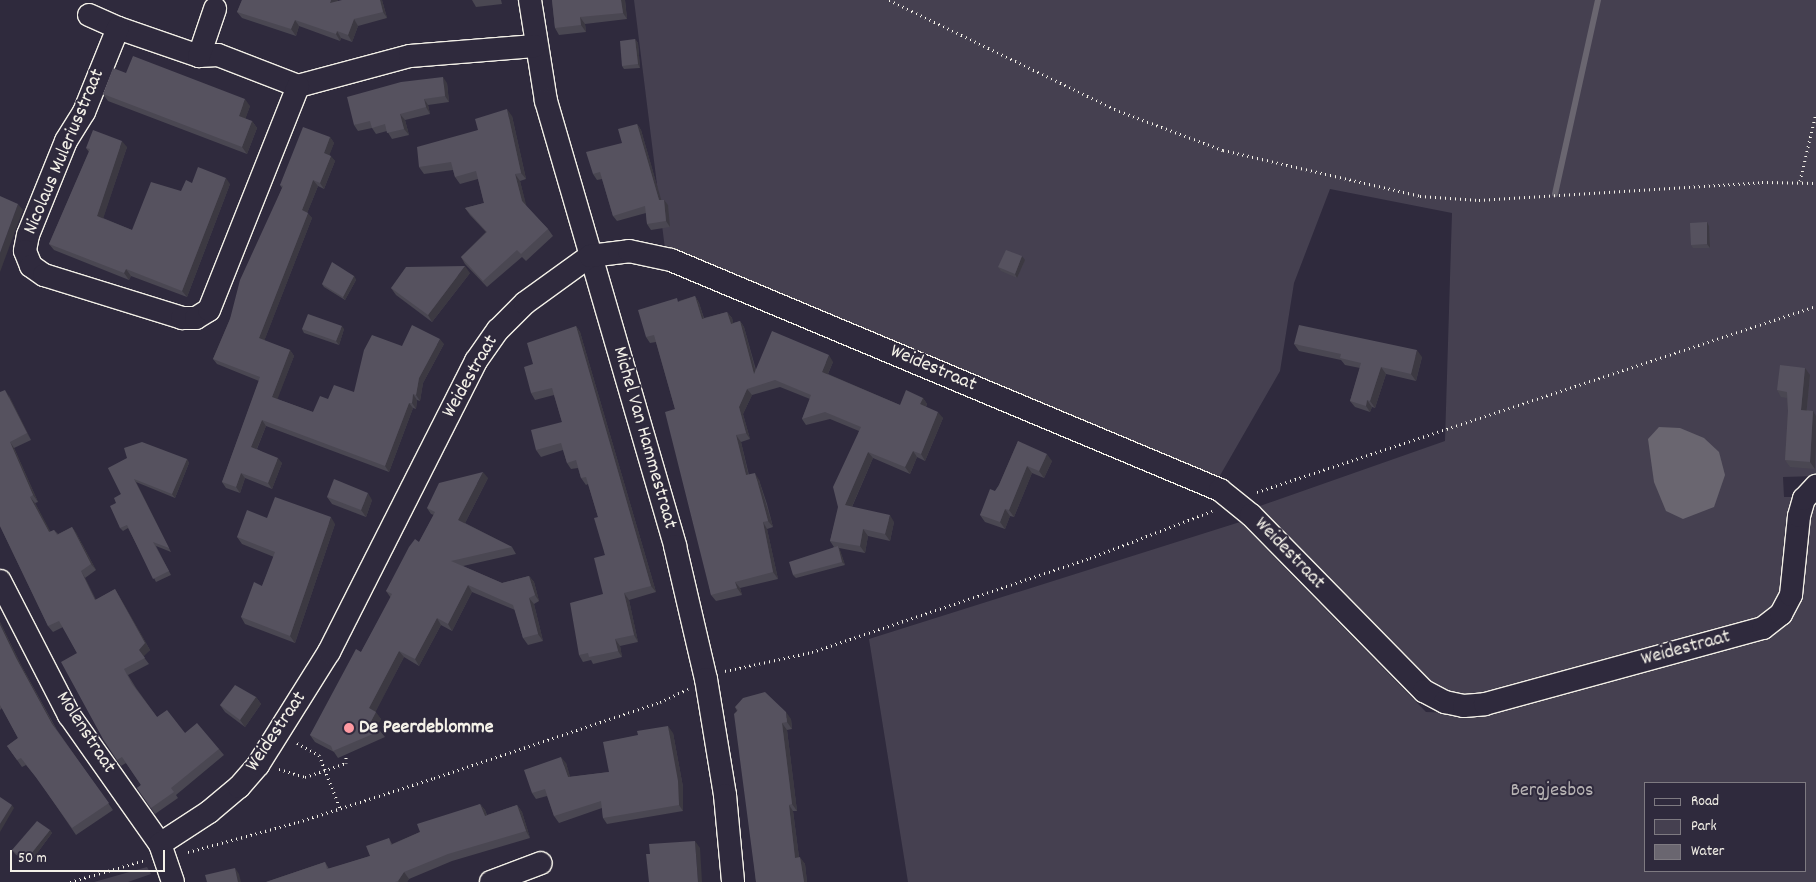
<!DOCTYPE html>
<style>
body{margin:0}
#map{position:relative;width:1816px;height:882px;overflow:hidden;background:#2f2a3d;font-family:Dekko,sans-serif}
div>[style]{position:absolute}
.green>*{inset:0;background:#454050}
.water>*{inset:0;background:#6a6670}
.stream>*{height:6px;margin:-3px;padding:0 3px;transform-origin:3px;border-radius:3px;background:#6a6670}
.path>*{height:3px;margin-top:-1.5px;transform-origin:0;background:repeating-linear-gradient(90deg,#f4f1e8 0 1px,transparent 0 5px)}
.roads{filter:drop-shadow(1px 0 #f4f1e8) drop-shadow(-1px 0 #f4f1e8) drop-shadow(0 1px #f4f1e8) drop-shadow(0 -1px #f4f1e8)}
.minor>*{height:22px;margin:-11px;padding:0 11px;transform-origin:11px;border-radius:11px;background:#2f2a3d}
.wall>*{inset:0;background:#4a4752}
.shaded-wall>*{inset:0;background:#3c3942}
.building>*{inset:0;background:#56525f}
.dots>*{width:14px;height:14px;translate:-50% -50%;box-sizing:border-box;border:2px solid #2f2a3d;border-radius:50%}
span{translate:-50% -50%;white-space:nowrap;text-align:center;line-height:1.15;-webkit-text-stroke:4px #2f2a3d;paint-order:stroke}
.street-label{font-size:20px;color:#f4f1e8}
.poi-label{font-size:20px;color:#f4f1e8;font-weight:700}
.left{translate:0 -50%;text-align:left}
.park-label{font-size:20px;color:#b7b3b3}
.legend{position:absolute;left:1644px;top:782px;width:162px;height:90px;box-sizing:border-box;background:#2f2a3d;border:1px solid #7e7a81;margin:0;padding:6px 9px;list-style:none;font-size:15px;color:#f4f1e8}
.legend li{display:flex;align-items:center;gap:10px;height:25px}
.legend b{width:25px;border:1px solid #7e7a81}
.scale{position:absolute;left:10px;top:850px;width:155px;height:22px;box-sizing:border-box;border:2px solid #f4f1e8;border-top:0;padding-left:6px;font-size:15px;line-height:18px;white-space:nowrap;color:#f4f1e8;-webkit-text-stroke:4px #2f2a3d;paint-order:stroke}
</style>
<div id="map">
<div class="green">
<i style="clip-path:polygon(evenodd,634px 0,1816px 0,1816px 476px,1783px 477px,1784px 497px,1816px 497px,1816px 882px,908px 882px,869px 639px,1240px 522px,1426px 712px,1485px 714px,1471px 697px,1449px 691px,1429px 680px,1257px 507px,1445px 441px,1452px 213px,1330px 189px,1294px 283px,1280px 371px,1218px 479px,665px 249px,634px 0,1645px 783px,1805px 783px,1805px 871px,1645px 871px,1645px 783px)"></i>
<i style="clip-path:polygon(147px 867px,151px 874px,128px 882px,94px 882px)"></i>
</div>
<div class="water">
<i style="clip-path:polygon(1659px 427px,1680px 428px,1704px 438px,1719px 452px,1725px 475px,1714px 507px,1683px 519px,1666px 511px,1654px 482px,1648px 439px)"></i>
</div>
<div class="stream">
<i style="left:1555px;top:194px;width:199px;rotate:-77.5deg"></i>
</div>
<div class="path">
<i style="left:889px;top:0;width:255px;rotate:25.8deg"></i>
<i style="left:1119px;top:111px;width:111px;rotate:20.6deg"></i>
<i style="left:1223px;top:150px;width:202px;rotate:13.1deg"></i>
<i style="left:1420px;top:196px;width:59px;rotate:3.9deg"></i>
<i style="left:1479px;top:200px;width:284px;rotate:-3.6deg"></i>
<i style="left:1762px;top:182px;width:54px;rotate:1.1deg"></i>
<i style="left:1800px;top:181px;width:70px;rotate:-76.8deg"></i>
<i style="left:1257px;top:492px;width:589px;rotate:-18.4deg"></i>
<i style="left:725px;top:671px;width:89px;rotate:-12.3deg"></i>
<i style="left:812px;top:652px;width:293px;rotate:-18.7deg"></i>
<i style="left:1090px;top:558px;width:131px;rotate:-21.1deg"></i>
<i style="left:297px;top:743px;width:25px;rotate:29deg"></i>
<i style="left:319px;top:755px;width:57px;rotate:68.4deg"></i>
<i style="left:279px;top:769px;width:27px;rotate:17deg"></i>
<i style="left:305px;top:777px;width:43px;rotate:-18.9deg"></i>
<i style="left:346px;top:763px;width:8px;rotate:-90deg"></i>
<i style="left:188px;top:852px;width:114px;rotate:-15.3deg"></i>
<i style="left:298px;top:822px;width:143px;rotate:-17.9deg"></i>
<i style="left:434px;top:778px;width:238px;rotate:-18.6deg"></i>
<i style="left:660px;top:702px;width:31px;rotate:-25deg"></i>
<i style="left:70px;top:882px;width:78px;rotate:-16.3deg"></i>
</div>
<div class="roads">
<div class="minor">
<i style="left:530px;top:0;width:102px;rotate:81deg"></i>
<i style="left:546px;top:101px;width:463px;rotate:73.8deg"></i>
<i style="left:675px;top:546px;width:137px;rotate:76.9deg"></i>
<i style="left:706px;top:679px;width:118px;rotate:80.7deg"></i>
<i style="left:725px;top:795px;width:87px;rotate:84.7deg"></i>
<i style="left:89px;top:15px;width:32px;rotate:24deg"></i>
<i style="left:118px;top:28px;width:86px;rotate:19.1deg"></i>
<i style="left:199px;top:56px;width:19px;rotate:-3deg"></i>
<i style="left:218px;top:55px;width:86px;rotate:21.2deg"></i>
<i style="left:298px;top:86px;width:116px;rotate:-15deg"></i>
<i style="left:410px;top:56px;width:125px;rotate:-4.6deg"></i>
<i style="left:118px;top:28px;width:91px;rotate:112deg"></i>
<i style="left:84px;top:112px;width:34px;rotate:122deg"></i>
<i style="left:66px;top:141px;width:101px;rotate:112deg"></i>
<i style="left:28px;top:235px;width:16px;rotate:101deg"></i>
<i style="left:25px;top:251px;width:16px;rotate:68deg"></i>
<i style="left:31px;top:266px;width:16px;rotate:35deg"></i>
<i style="left:44px;top:275px;width:145px;rotate:17.3deg"></i>
<i style="left:182px;top:318px;width:14px"></i>
<i style="left:196px;top:318px;width:15px;rotate:-32deg"></i>
<i style="left:209px;top:310px;width:241px;rotate:-68.3deg"></i>
<i style="left:199px;top:56px;width:50px;rotate:-71.2deg"></i>
<i style="left:0;top:581px;width:151px;rotate:62.8deg"></i>
<i style="left:69px;top:715px;width:158px;rotate:54.8deg"></i>
<i style="left:160px;top:844px;width:40px;rotate:71.1deg"></i>
<i style="left:160px;top:844px;width:59px;rotate:-33.1deg"></i>
<i style="left:209px;top:812px;width:39px;rotate:-40deg"></i>
<i style="left:239px;top:787px;width:29px;rotate:-49deg"></i>
<i style="left:258px;top:765px;width:133px;rotate:-57.9deg"></i>
<i style="left:329px;top:652px;width:326px;rotate:-63.2deg"></i>
<i style="left:476px;top:361px;width:38px;rotate:-55deg"></i>
<i style="left:498px;top:330px;width:38px;rotate:-45deg"></i>
<i style="left:525px;top:303px;width:80px;rotate:-35.9deg"></i>
<i style="left:590px;top:256px;width:39px;rotate:-7deg"></i>
<i style="left:629px;top:251px;width:43px;rotate:12.1deg"></i>
<i style="left:671px;top:260px;width:595px;rotate:22.73deg"></i>
<i style="left:1220px;top:490px;width:40px;rotate:39deg"></i>
<i style="left:1251px;top:515px;width:247px;rotate:45.5deg"></i>
<i style="left:1424px;top:691px;width:24px;rotate:28deg"></i>
<i style="left:1445px;top:702px;width:19px;rotate:12deg"></i>
<i style="left:1464px;top:706px;width:21px;rotate:-5deg"></i>
<i style="left:1485px;top:704px;width:288px;rotate:-15.3deg"></i>
<i style="left:1763px;top:628px;width:23px;rotate:-38deg"></i>
<i style="left:1781px;top:614px;width:21px;rotate:-62deg"></i>
<i style="left:1791px;top:595px;width:79px;rotate:-84.2deg"></i>
<i style="left:1799px;top:516px;width:18px;rotate:-74deg"></i>
<i style="left:1804px;top:499px;width:18px;rotate:-47deg"></i>
<i style="left:491px;top:882px;width:53px;rotate:-20.8deg"></i>
</div>
</div>
<div class="wall">
<i style="clip-path:polygon(242px 0,338px 0,337px 1px,382px 0,387px 18px,358px 26px,352px 42px,341px 38px,340px 41px,299px 26px,296px 36px,242px 18px,237px 12px)"></i>
<i style="clip-path:polygon(472px 0,501px 0,502px 4px,476px 7px)"></i>
<i style="clip-path:polygon(552px 0,625px 0,627px 19px,585px 24px,586px 32px,559px 35px,555px 28px)"></i>
<i style="clip-path:polygon(635px 39px,638px 43px,640px 68px,624px 69px,622px 66px)"></i>
<i style="clip-path:polygon(126px 73px,250px 106px,245px 119px,252px 121px,257px 128px,247px 154px,108px 101px,103px 94px)"></i>
<i style="clip-path:polygon(447px 83px,449px 102px,428px 105px,430px 114px,405px 120px,409px 135px,392px 139px,387px 131px,376px 134px,372px 128px,358px 131px,354px 125px)"></i>
<i style="clip-path:polygon(512px 116px,526px 179px,520px 181px,526px 206px,548px 229px,553px 236px,526px 261px,522px 257px,487px 287px,465px 264px,461px 257px,486px 232px,470px 215px,465px 208px,484px 203px,478px 179px,460px 184px,455px 177px,453px 170px,424px 174px,419px 167px,478px 130px)"></i>
<i style="clip-path:polygon(637px 124px,641px 130px,661px 200px,664px 200px,668px 205px,670px 227px,651px 230px,647px 224px,646px 213px,617px 221px,613px 216px,602px 179px,597px 180px,593px 174px,622px 143px)"></i>
<i style="clip-path:polygon(330px 137px,334px 143px,329px 155px,335px 161px,324px 189px,318px 186px,312px 201px,307px 213px,312px 218px,264px 341px,290px 350px,294px 356px,277px 399px,313px 412px,328px 399px,354px 392px,402px 346px,444px 344px,423px 383px,420px 401px,417px 400px,416px 409px,413px 408px,389px 472px,266px 426px,257px 449px,282px 463px,272px 489px,245px 478px,240px 493px,226px 488px,222px 482px,259px 381px,217px 364px,213px 359px,230px 319px,282px 188px,280px 185px)"></i>
<i style="clip-path:polygon(127px 147px,103px 218px,132px 230px,192px 183px,230px 184px,187px 297px,131px 276px,129px 280px,54px 250px,49px 244px,89px 152px,86px 148px)"></i>
<i style="clip-path:polygon(1707px 222px,1709px 226px,1710px 248px,1693px 248px,1691px 245px)"></i>
<i style="clip-path:polygon(1025px 260px,1017px 278px,1001px 271px,998px 267px)"></i>
<i style="clip-path:polygon(470px 273px,432px 322px,396px 295px,391px 288px)"></i>
<i style="clip-path:polygon(354px 276px,356px 280px,345px 300px,324px 287px,322px 284px)"></i>
<i style="clip-path:polygon(695px 296px,699px 303px,704px 318px,727px 312px,732px 318px,733px 323px,740px 321px,744px 327px,756px 370px,833px 362px,828px 374px,900px 405px,923px 398px,927px 404px,926px 407px,943px 418px,925px 461px,917px 457px,910px 474px,873px 458px,852px 507px,894px 522px,890px 541px,868px 536px,865px 553px,839px 548px,845px 565px,796px 578px,793px 575px,834px 547px,830px 541px,859px 431px,830px 419px,806px 425px,802px 419px,810px 399px,780px 387px,752px 395px,743px 414px,750px 439px,741px 442px,749px 475px,759px 480px,767px 504px,773px 527px,767px 529px,778px 579px,740px 588px,742px 595px,716px 601px,711px 595px,675px 409px,656px 342px,650px 343px,646px 337px,679px 301px)"></i>
<i style="clip-path:polygon(576px 326px,580px 332px,656px 592px,629px 600px,638px 642px,620px 646px,622px 657px,593px 664px,591px 660px,583px 662px,579px 655px,603px 594px,605px 555px,598px 517px,588px 484px,586px 485px,581px 478px,578px 468px,571px 469px,567px 463px,563px 450px,541px 457px,536px 450px,562px 422px,554px 395px,535px 400px,531px 393px,533px 364px)"></i>
<i style="clip-path:polygon(302px 329px,344px 329px,339px 345px,304px 333px)"></i>
<i style="clip-path:polygon(1294px 344px,1422px 357px,1416px 381px,1386px 374px,1375px 408px,1372px 407px,1370px 412px,1355px 407px,1350px 401px,1360px 368px,1345px 365px,1341px 360px,1299px 351px)"></i>
<i style="clip-path:polygon(1810px 375px,1807px 410px,1813px 411px,1816px 416px,1816px 444px,1815px 469px,1790px 467px,1785px 460px,1788px 411px,1787px 398px,1781px 397px,1777px 390px)"></i>
<i style="clip-path:polygon(9px 396px,31px 440px,14px 448px,38px 502px,35px 503px,50px 532px,54px 530px,58px 534px,72px 527px,76px 533px,96px 570px,85px 578px,96px 600px,115px 589px,119px 596px,150px 650px,143px 656px,149px 664px,128px 675px,136px 688px,157px 717px,185px 733px,219px 749px,224px 755px,176px 795px,178px 798px,155px 814px,137px 788px,141px 785px,126px 763px,121px 766px,103px 739px,77px 653px,63px 627px,53px 632px,48px 626px,0 526px)"></i>
<i style="clip-path:polygon(1018px 441px,1052px 461px,1044px 478px,1032px 473px,1014px 517px,1010px 516px,1005px 529px,985px 522px,980px 515px,999px 485px)"></i>
<i style="clip-path:polygon(187px 459px,189px 463px,175px 498px,136px 482px,171px 552px,156px 546px,171px 575px,156px 582px,128px 528px,123px 531px,120px 528px,116px 503px,121px 494px,108px 468px)"></i>
<i style="clip-path:polygon(488px 478px,465px 523px,512px 547px,516px 554px,463px 566px,502px 583px,529px 576px,534px 582px,539px 601px,534px 604px,543px 641px,528px 645px,523px 638px,515px 610px,472px 592px,452px 631px,441px 625px,419px 666px,404px 657px,375px 712px,381px 719px,375px 728px,380px 731px,385px 737px,338px 758px,334px 752px,315px 742px,310px 735px,361px 652px,391px 598px,386px 591px,419px 542px,434px 515px,431px 514px,427px 508px)"></i>
<i style="clip-path:polygon(327px 497px,372px 500px,366px 517px,332px 504px)"></i>
<i style="clip-path:polygon(267px 518px,335px 524px,295px 643px,245px 624px,241px 617px,262px 586px,274px 557px,242px 544px,237px 537px)"></i>
<i style="clip-path:polygon(0 622px,21px 665px,57px 730px,113px 810px,76px 835px,40px 782px,26px 765px,22px 767px,7px 746px,18px 738px,2px 708px,0 710px)"></i>
<i style="clip-path:polygon(256px 697px,261px 704px,245px 727px,225px 712px,220px 705px)"></i>
<i style="clip-path:polygon(735px 707px,791px 719px,792px 729px,787px 730px,797px 811px,793px 811px,799px 857px,805px 864px,807px 882px,756px 882px,737px 711px)"></i>
<i style="clip-path:polygon(673px 733px,683px 787px,683px 811px,607px 824px,603px 818px,602px 808px,559px 823px,554px 816px,547px 796px,536px 799px,532px 793px,566px 763px,570px 777px,609px 772px)"></i>
<i style="clip-path:polygon(480px 804px,485px 810px,487px 815px,517px 805px,522px 812px,530px 838px,452px 861px,409px 879px,407px 882px,266px 882px,325px 862px,329px 869px,370px 856px,389px 838px,392px 844px,420px 832px)"></i>
<i style="clip-path:polygon(50px 830px,52px 833px,29px 864px,15px 854px,12px 850px)"></i>
</div>
<div class="shaded-wall">
<i style="clip-path:polygon(331px 0,338px 0,334px 10px,330px 3px)"></i>
<i style="clip-path:polygon(380px 0,382px 0,387px 18px,383px 12px)"></i>
<i style="clip-path:polygon(621px 0,625px 0,627px 19px,623px 13px)"></i>
<i style="clip-path:polygon(580px 17px,585px 24px,586px 32px,581px 25px)"></i>
<i style="clip-path:polygon(354px 19px,358px 26px,352px 42px,348px 35px)"></i>
<i style="clip-path:polygon(295px 20px,299px 26px,296px 36px,291px 29px)"></i>
<i style="clip-path:polygon(337px 31px,341px 38px,340px 41px,336px 34px)"></i>
<i style="clip-path:polygon(635px 39px,638px 43px,640px 68px,638px 64px)"></i>
<i style="clip-path:polygon(443px 77px,447px 83px,449px 102px,445px 96px)"></i>
<i style="clip-path:polygon(245px 99px,250px 106px,244px 123px,239px 116px)"></i>
<i style="clip-path:polygon(424px 99px,428px 105px,430px 114px,426px 107px)"></i>
<i style="clip-path:polygon(507px 109px,512px 116px,526px 179px,521px 173px)"></i>
<i style="clip-path:polygon(400px 114px,405px 120px,409px 135px,404px 129px)"></i>
<i style="clip-path:polygon(252px 121px,257px 128px,247px 154px,242px 147px)"></i>
<i style="clip-path:polygon(637px 124px,641px 130px,663px 206px,659px 200px)"></i>
<i style="clip-path:polygon(330px 137px,334px 143px,328px 159px,324px 153px)"></i>
<i style="clip-path:polygon(122px 141px,127px 147px,102px 222px,97px 216px)"></i>
<i style="clip-path:polygon(331px 156px,335px 161px,324px 189px,320px 183px)"></i>
<i style="clip-path:polygon(515px 174px,520px 181px,527px 208px,522px 201px)"></i>
<i style="clip-path:polygon(226px 178px,230px 184px,187px 297px,182px 291px)"></i>
<i style="clip-path:polygon(313px 180px,318px 186px,306px 216px,302px 210px)"></i>
<i style="clip-path:polygon(664px 200px,668px 205px,670px 227px,666px 221px)"></i>
<i style="clip-path:polygon(18px 204px,23px 210px,0 272px,0 253px)"></i>
<i style="clip-path:polygon(308px 213px,312px 218px,263px 344px,259px 338px)"></i>
<i style="clip-path:polygon(1707px 222px,1709px 226px,1710px 248px,1707px 244px)"></i>
<i style="clip-path:polygon(1022px 256px,1025px 260px,1017px 278px,1015px 274px)"></i>
<i style="clip-path:polygon(465px 266px,470px 273px,432px 322px,428px 315px)"></i>
<i style="clip-path:polygon(126px 269px,131px 276px,129px 280px,124px 273px)"></i>
<i style="clip-path:polygon(354px 276px,356px 280px,345px 300px,343px 297px)"></i>
<i style="clip-path:polygon(695px 296px,699px 303px,706px 326px,702px 319px)"></i>
<i style="clip-path:polygon(727px 312px,732px 318px,735px 330px,731px 324px)"></i>
<i style="clip-path:polygon(740px 321px,744px 327px,758px 380px,754px 374px)"></i>
<i style="clip-path:polygon(342px 326px,344px 329px,339px 345px,336px 341px)"></i>
<i style="clip-path:polygon(576px 326px,580px 332px,656px 592px,651px 586px)"></i>
<i style="clip-path:polygon(440px 339px,444px 344px,423px 383px,420px 401px,416px 395px,419px 378px)"></i>
<i style="clip-path:polygon(290px 350px,294px 356px,276px 403px,272px 397px)"></i>
<i style="clip-path:polygon(1417px 350px,1422px 357px,1416px 381px,1411px 374px)"></i>
<i style="clip-path:polygon(829px 355px,833px 362px,826px 378px,822px 372px)"></i>
<i style="clip-path:polygon(1381px 367px,1386px 374px,1375px 408px,1370px 401px)"></i>
<i style="clip-path:polygon(1805px 368px,1810px 375px,1806px 417px,1801px 410px)"></i>
<i style="clip-path:polygon(747px 389px,752px 395px,743px 414px,750px 439px,746px 433px,739px 407px)"></i>
<i style="clip-path:polygon(5px 390px,9px 396px,31px 440px,27px 433px)"></i>
<i style="clip-path:polygon(413px 394px,417px 400px,416px 409px,412px 403px)"></i>
<i style="clip-path:polygon(923px 398px,927px 404px,924px 410px,920px 404px)"></i>
<i style="clip-path:polygon(1367px 400px,1372px 407px,1370px 412px,1366px 406px)"></i>
<i style="clip-path:polygon(409px 403px,413px 408px,389px 472px,385px 466px)"></i>
<i style="clip-path:polygon(1813px 411px,1816px 416px,1816px 444px,1815px 469px,1810px 462px)"></i>
<i style="clip-path:polygon(938px 412px,943px 418px,925px 461px,921px 454px)"></i>
<i style="clip-path:polygon(262px 420px,266px 426px,255px 453px,251px 447px)"></i>
<i style="clip-path:polygon(736px 435px,741px 442px,750px 482px,746px 475px)"></i>
<i style="clip-path:polygon(10px 442px,14px 448px,38px 502px,33px 495px)"></i>
<i style="clip-path:polygon(913px 451px,917px 457px,910px 474px,905px 467px)"></i>
<i style="clip-path:polygon(868px 452px,873px 458px,850px 511px,845px 505px)"></i>
<i style="clip-path:polygon(1047px 454px,1052px 461px,1044px 478px,1039px 471px)"></i>
<i style="clip-path:polygon(278px 458px,282px 463px,272px 489px,268px 483px)"></i>
<i style="clip-path:polygon(187px 459px,189px 463px,175px 498px,172px 494px)"></i>
<i style="clip-path:polygon(1027px 466px,1032px 473px,1014px 517px,1009px 510px)"></i>
<i style="clip-path:polygon(483px 472px,488px 478px,463px 527px,458px 520px)"></i>
<i style="clip-path:polygon(241px 473px,245px 478px,240px 493px,236px 487px)"></i>
<i style="clip-path:polygon(755px 473px,759px 480px,773px 527px,768px 521px)"></i>
<i style="clip-path:polygon(134px 479px,136px 482px,171px 552px,169px 548px)"></i>
<i style="clip-path:polygon(368px 493px,372px 500px,366px 517px,361px 510px)"></i>
<i style="clip-path:polygon(30px 497px,35px 503px,54px 538px,49px 532px)"></i>
<i style="clip-path:polygon(1005px 509px,1010px 516px,1005px 529px,1000px 522px)"></i>
<i style="clip-path:polygon(890px 515px,894px 522px,890px 541px,885px 534px)"></i>
<i style="clip-path:polygon(331px 517px,335px 524px,295px 643px,290px 636px)"></i>
<i style="clip-path:polygon(763px 522px,767px 529px,778px 579px,773px 572px)"></i>
<i style="clip-path:polygon(72px 527px,76px 533px,96px 570px,91px 564px)"></i>
<i style="clip-path:polygon(863px 529px,868px 536px,865px 553px,860px 546px)"></i>
<i style="clip-path:polygon(838px 546px,840px 550px,845px 565px,842px 562px)"></i>
<i style="clip-path:polygon(81px 571px,85px 578px,99px 607px,95px 600px)"></i>
<i style="clip-path:polygon(529px 576px,534px 582px,539px 601px,535px 595px)"></i>
<i style="clip-path:polygon(735px 582px,740px 588px,742px 595px,737px 588px)"></i>
<i style="clip-path:polygon(468px 585px,472px 592px,452px 631px,448px 624px)"></i>
<i style="clip-path:polygon(115px 589px,119px 596px,150px 650px,143px 657px,139px 650px)"></i>
<i style="clip-path:polygon(624px 593px,629px 600px,638px 642px,634px 635px)"></i>
<i style="clip-path:polygon(529px 598px,534px 604px,543px 641px,538px 634px)"></i>
<i style="clip-path:polygon(437px 618px,441px 625px,419px 666px,415px 659px)"></i>
<i style="clip-path:polygon(0 622px,21px 665px,57px 731px,52px 724px,16px 658px,0 625px)"></i>
<i style="clip-path:polygon(615px 639px,620px 646px,622px 657px,618px 651px)"></i>
<i style="clip-path:polygon(399px 651px,404px 657px,374px 715px,369px 708px)"></i>
<i style="clip-path:polygon(256px 697px,261px 704px,245px 727px,240px 720px)"></i>
<i style="clip-path:polygon(376px 712px,381px 719px,374px 732px,369px 725px)"></i>
<i style="clip-path:polygon(786px 712px,791px 719px,792px 729px,787px 722px)"></i>
<i style="clip-path:polygon(782px 723px,787px 730px,797px 811px,792px 804px)"></i>
<i style="clip-path:polygon(668px 726px,673px 733px,683px 787px,683px 811px,679px 805px)"></i>
<i style="clip-path:polygon(561px 757px,566px 763px,572px 783px,568px 777px)"></i>
<i style="clip-path:polygon(480px 804px,485px 810px,489px 822px,485px 816px)"></i>
<i style="clip-path:polygon(12px 805px,14px 808px,0 832px,0 824px)"></i>
<i style="clip-path:polygon(517px 805px,522px 812px,530px 838px,526px 831px)"></i>
<i style="clip-path:polygon(789px 805px,793px 811px,800px 865px,795px 858px)"></i>
<i style="clip-path:polygon(50px 830px,52px 833px,29px 864px,26px 860px)"></i>
<i style="clip-path:polygon(695px 841px,700px 848px,702px 882px,698px 882px)"></i>
<i style="clip-path:polygon(800px 857px,805px 864px,807px 882px,804px 882px)"></i>
<i style="clip-path:polygon(235px 868px,239px 874px,241px 882px,238px 882px)"></i>
<i style="clip-path:polygon(404px 872px,409px 879px,407px 882px,399px 882px,398px 881px)"></i>
</div>
<div class="building">
<i style="clip-path:polygon(242px 0,331px 0,330px 3px,342px 0,380px 0,383px 12px,354px 19px,348px 35px,337px 31px,336px 34px,295px 20px,291px 29px,237px 12px)"></i>
<i style="clip-path:polygon(552px 0,621px 0,623px 13px,580px 17px,581px 25px,555px 28px)"></i>
<i style="clip-path:polygon(635px 39px,638px 64px,622px 66px,620px 41px)"></i>
<i style="clip-path:polygon(133px 56px,245px 99px,239px 116px,252px 121px,242px 147px,103px 94px,113px 68px,126px 73px)"></i>
<i style="clip-path:polygon(443px 77px,445px 96px,424px 99px,426px 107px,400px 114px,404px 129px,387px 133px,385px 124px,372px 128px,370px 121px,354px 125px,347px 97px,401px 82px)"></i>
<i style="clip-path:polygon(507px 109px,521px 173px,515px 174px,522px 201px,548px 229px,521px 254px,517px 250px,483px 281px,461px 257px,487px 232px,465px 208px,484px 203px,476px 171px,455px 177px,451px 162px,419px 167px,417px 147px,478px 130px,475px 119px)"></i>
<i style="clip-path:polygon(637px 124px,659px 200px,664px 200px,666px 221px,647px 224px,645px 206px,613px 216px,600px 172px,593px 174px,586px 152px,622px 143px,618px 129px)"></i>
<i style="clip-path:polygon(303px 127px,330px 137px,324px 153px,331px 156px,320px 183px,313px 180px,308px 195px,302px 210px,308px 213px,259px 338px,290px 350px,272px 397px,313px 412px,320px 396px,328px 399px,334px 385px,354px 392px,364px 350px,372px 335px,402px 346px,412px 325px,440px 339px,419px 378px,416px 395px,413px 394px,412px 403px,409px 403px,385px 466px,262px 420px,251px 447px,278px 458px,268px 483px,241px 473px,236px 487px,222px 482px,260px 377px,213px 359px,230px 319px,240px 280px,283px 186px,280px 185px)"></i>
<i style="clip-path:polygon(93px 130px,122px 141px,97px 216px,132px 230px,151px 182px,181px 191px,186px 180px,192px 183px,198px 167px,226px 178px,182px 291px,126px 269px,124px 273px,49px 244px,90px 149px,86px 148px)"></i>
<i style="clip-path:polygon(0 196px,18px 204px,0 253px)"></i>
<i style="clip-path:polygon(1707px 222px,1707px 244px,1691px 245px,1690px 223px)"></i>
<i style="clip-path:polygon(1006px 250px,1022px 256px,1015px 274px,998px 267px)"></i>
<i style="clip-path:polygon(332px 262px,354px 276px,343px 297px,322px 284px)"></i>
<i style="clip-path:polygon(465px 266px,428px 315px,391px 288px,406px 267px)"></i>
<i style="clip-path:polygon(695px 296px,702px 319px,727px 312px,731px 324px,740px 321px,754px 374px,772px 331px,829px 355px,822px 372px,900px 405px,906px 390px,923px 398px,920px 404px,938px 412px,921px 454px,913px 451px,905px 467px,868px 452px,845px 505px,890px 515px,885px 534px,863px 529px,860px 546px,830px 541px,838px 507px,833px 487px,861px 427px,825px 412px,802px 419px,811px 395px,775px 380px,747px 389px,739px 407px,746px 433px,736px 435px,746px 475px,755px 473px,762px 498px,768px 521px,763px 522px,773px 572px,735px 582px,737px 588px,711px 595px,665px 412px,675px 409px,654px 335px,646px 337px,638px 310px,677px 298px,678px 302px)"></i>
<i style="clip-path:polygon(308px 314px,342px 326px,336px 341px,302px 329px)"></i>
<i style="clip-path:polygon(1299px 325px,1417px 350px,1411px 374px,1381px 367px,1370px 401px,1367px 400px,1366px 406px,1350px 401px,1361px 363px,1340px 358px,1341px 354px,1294px 344px)"></i>
<i style="clip-path:polygon(576px 326px,651px 586px,624px 593px,634px 635px,615px 639px,618px 651px,589px 657px,588px 653px,579px 655px,570px 603px,603px 594px,594px 558px,605px 555px,594px 518px,598px 517px,586px 477px,581px 478px,576px 460px,567px 463px,561px 443px,536px 450px,531px 430px,562px 422px,552px 388px,531px 393px,524px 367px,533px 364px,527px 343px)"></i>
<i style="clip-path:polygon(1780px 365px,1805px 368px,1801px 410px,1813px 411px,1810px 462px,1785px 460px,1788px 411px,1787px 392px,1777px 390px)"></i>
<i style="clip-path:polygon(5px 390px,27px 433px,10px 442px,33px 495px,30px 497px,49px 532px,54px 530px,57px 535px,72px 527px,91px 564px,81px 571px,95px 600px,115px 589px,145px 643px,139px 650px,145px 658px,124px 669px,132px 684px,157px 717px,167px 710px,185px 733px,197px 723px,219px 749px,171px 788px,174px 792px,151px 808px,137px 788px,141px 785px,122px 757px,117px 760px,103px 739px,61px 662px,77px 653px,59px 621px,48px 626px,0 526px,0 392px)"></i>
<i style="clip-path:polygon(1018px 441px,1047px 454px,1039px 471px,1027px 466px,1009px 510px,1005px 509px,1000px 522px,980px 515px,990px 489px,995px 491px,999px 485px)"></i>
<i style="clip-path:polygon(142px 442px,187px 459px,172px 494px,134px 479px,169px 548px,153px 542px,169px 571px,153px 579px,127px 525px,120px 528px,110px 506px,116px 503px,114px 498px,121px 494px,108px 468px,127px 458px,124px 448px)"></i>
<i style="clip-path:polygon(483px 472px,458px 520px,512px 547px,451px 561px,502px 583px,529px 576px,535px 595px,529px 598px,538px 634px,523px 638px,513px 605px,468px 585px,448px 624px,437px 618px,415px 659px,399px 651px,369px 708px,376px 712px,369px 725px,380px 731px,333px 751px,331px 746px,310px 735px,356px 649px,361px 652px,392px 594px,386px 591px,409px 547px,415px 539px,419px 542px,435px 512px,427px 508px,439px 483px)"></i>
<i style="clip-path:polygon(334px 479px,368px 493px,361px 510px,327px 497px)"></i>
<i style="clip-path:polygon(275px 497px,331px 517px,290px 636px,241px 617px,254px 582px,262px 586px,275px 552px,237px 537px,247px 510px,267px 518px)"></i>
<i style="clip-path:polygon(838px 546px,842px 562px,793px 575px,789px 562px)"></i>
<i style="clip-path:polygon(0 625px,16px 658px,52px 724px,109px 803px,72px 828px,35px 776px,21px 758px,17px 760px,7px 746px,18px 738px,0 705px)"></i>
<i style="clip-path:polygon(235px 685px,256px 697px,240px 720px,220px 705px)"></i>
<i style="clip-path:polygon(765px 692px,786px 712px,787px 722px,782px 723px,792px 804px,789px 805px,795px 858px,800px 857px,804px 882px,756px 882px,734px 714px,738px 710px,735px 707px,743px 698px)"></i>
<i style="clip-path:polygon(668px 726px,678px 781px,679px 805px,603px 818px,601px 801px,554px 816px,545px 789px,532px 793px,524px 770px,561px 757px,568px 777px,609px 772px,603px 742px,638px 735px,637px 731px)"></i>
<i style="clip-path:polygon(0 797px,12px 805px,0 824px)"></i>
<i style="clip-path:polygon(480px 804px,485px 816px,517px 805px,526px 831px,448px 854px,404px 872px,398px 881px,395px 882px,266px 882px,325px 862px,327px 869px,370px 856px,366px 846px,389px 838px,391px 845px,420px 832px,417px 824px)"></i>
<i style="clip-path:polygon(37px 821px,50px 830px,26px 860px,12px 850px)"></i>
<i style="clip-path:polygon(695px 841px,698px 882px,649px 882px,646px 854px,650px 854px,649px 844px)"></i>
<i style="clip-path:polygon(235px 868px,238px 882px,207px 882px,205px 875px)"></i>
</div>
<div class="dots">
<i style="left:349px;top:728px;background:#ff9aa2"></i>
</div>
<div class="street-label">
<span style="left:65px;top:152px;rotate:-67deg">Nicolaus Muleriusstraat</span>
<span style="left:933px;top:369px;rotate:23deg">Weidestraat</span>
<span style="left:471px;top:377px;rotate:-60deg">Weidestraat</span>
<span style="left:644px;top:438px;rotate:74deg">Michel Van Hammestraat</span>
<span style="left:1289px;top:554px;rotate:46deg">Weidestraat</span>
<span style="left:1686px;top:649px;rotate:-15deg">Weidestraat</span>
<span style="left:277px;top:732px;rotate:-56deg">Weidestraat</span>
<span style="left:85px;top:733px;rotate:57deg">Molenstraat</span>
</div>
<div class="poi-label">
<span class="left" style="left:359px;top:728px">De Peerdeblomme</span>
</div>
<div class="park-label">
<span style="left:1552px;top:791px">Bergjesbos</span>
</div>
<ul class="legend">
<li><b style="height:6px;background:#2f2a3d"></b>Road</li>
<li><b style="height:14px;background:#454050"></b>Park</li>
<li><b style="height:14px;background:#6a6670"></b>Water</li>
</ul>
<div class="scale">50 m</div>
</div>
